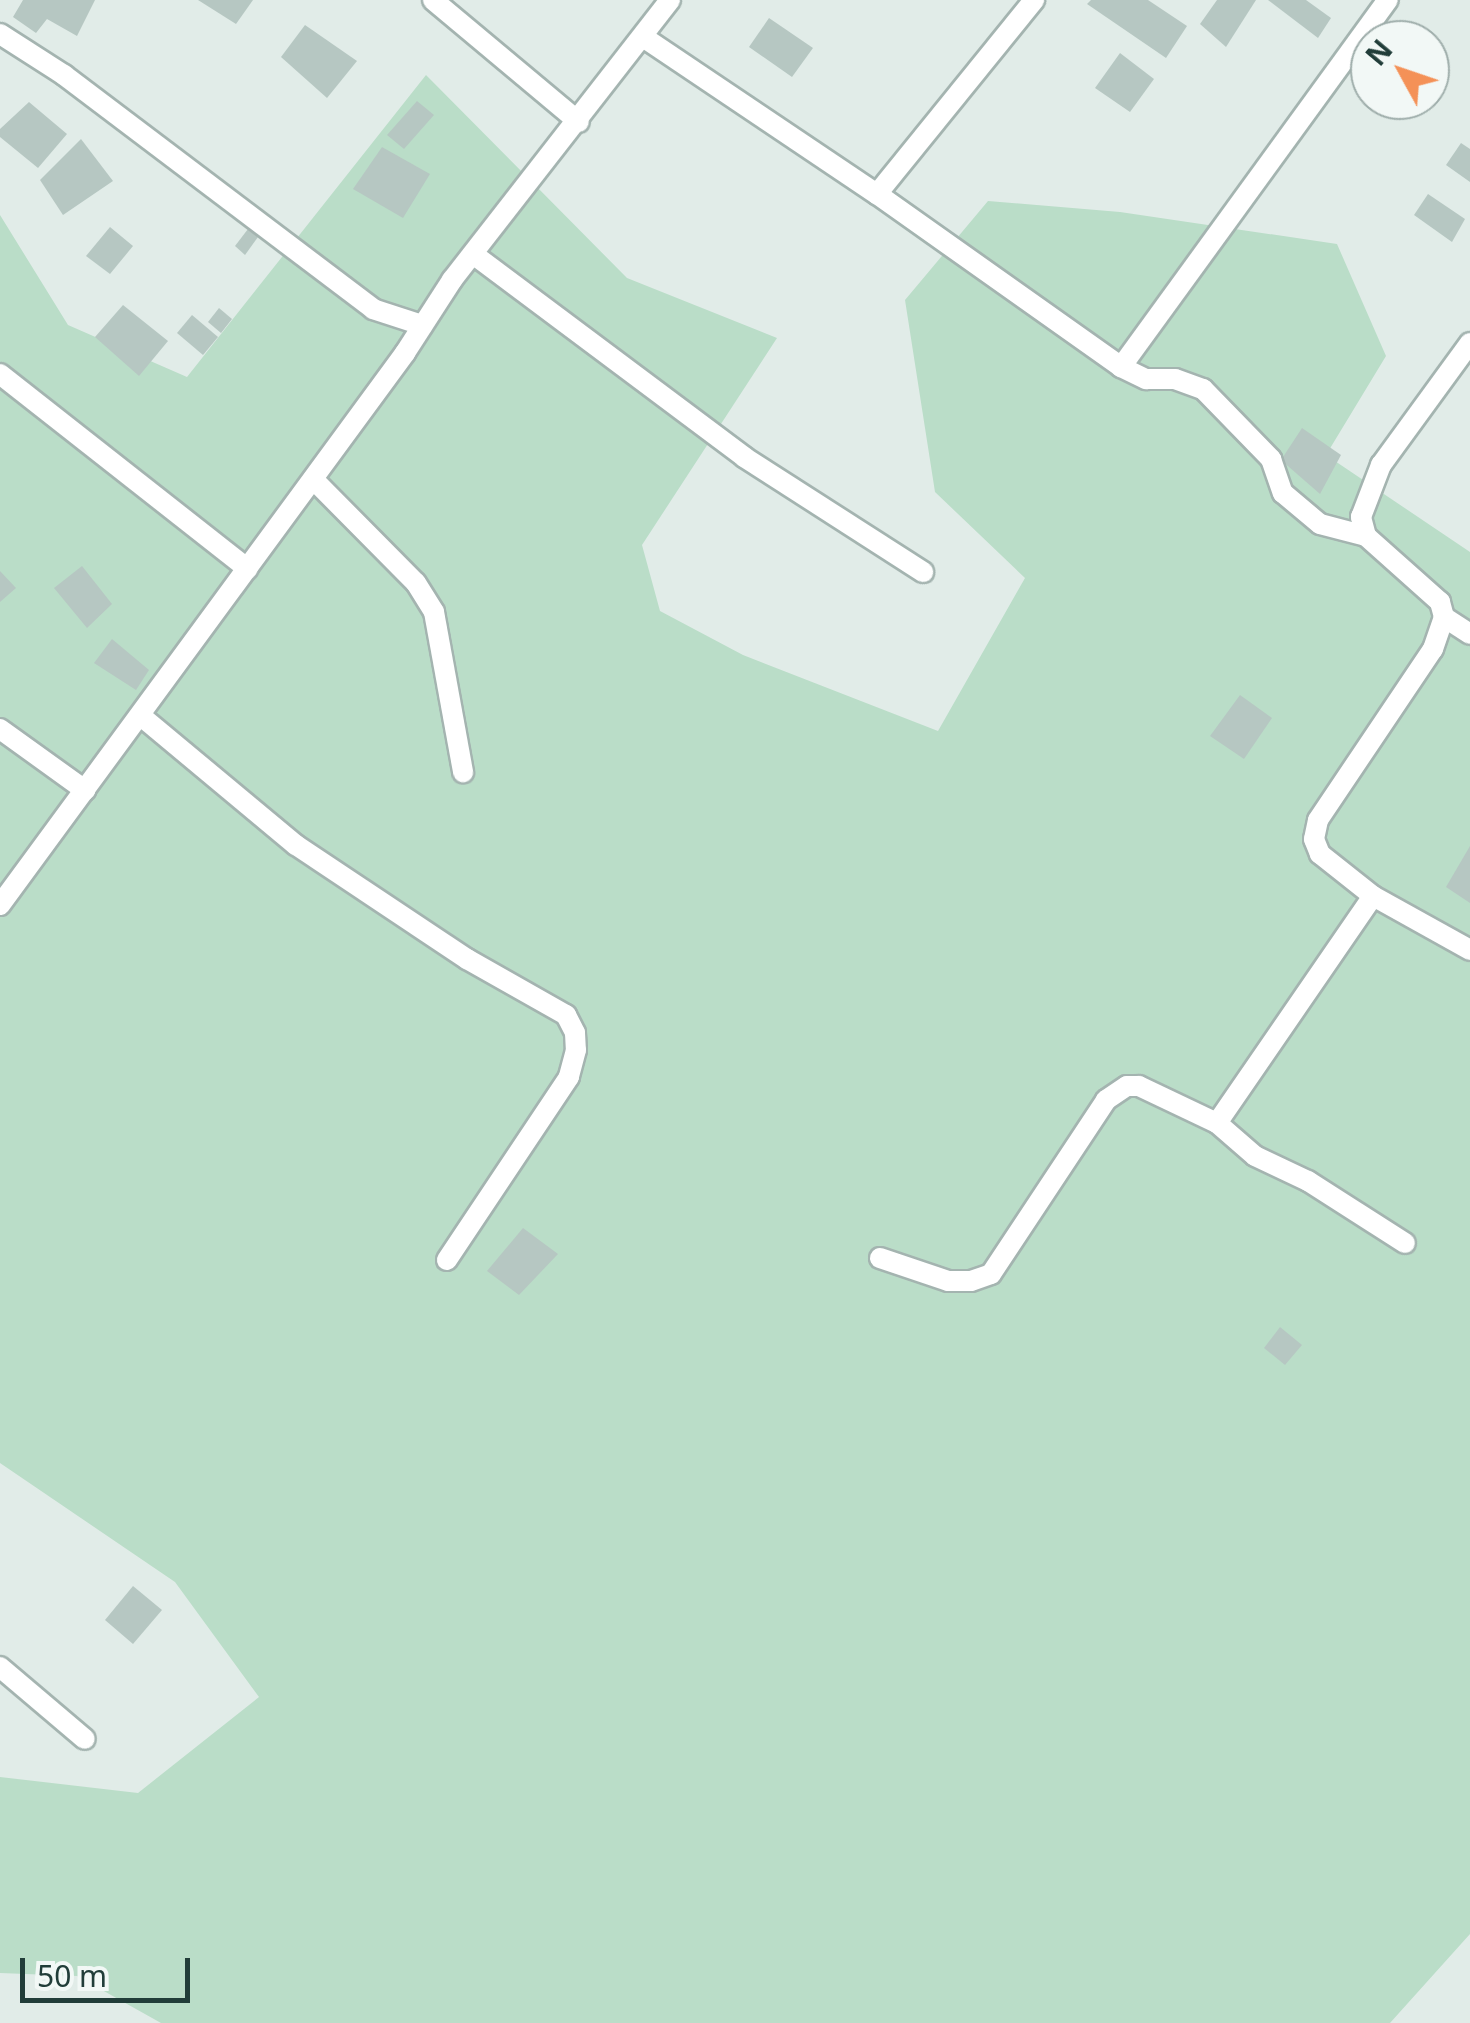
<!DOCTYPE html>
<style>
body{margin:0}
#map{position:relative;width:1470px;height:2023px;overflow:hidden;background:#e1ece8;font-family:"Noto Sans",sans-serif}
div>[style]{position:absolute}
.green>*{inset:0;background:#baddc8}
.building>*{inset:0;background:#b6c7c2}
.roads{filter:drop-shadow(2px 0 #a4b4b0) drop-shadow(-2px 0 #a4b4b0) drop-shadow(0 2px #a4b4b0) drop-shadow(0 -2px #a4b4b0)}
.minor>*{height:20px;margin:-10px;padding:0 10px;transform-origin:10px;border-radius:10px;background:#fff}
span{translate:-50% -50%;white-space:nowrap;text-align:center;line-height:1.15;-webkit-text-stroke:8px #f2f8f6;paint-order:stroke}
.north{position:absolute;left:1350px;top:20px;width:100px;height:100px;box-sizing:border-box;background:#f2f8f6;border:2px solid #9eadaa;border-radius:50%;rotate:310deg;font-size:28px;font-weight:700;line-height:40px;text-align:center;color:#213d39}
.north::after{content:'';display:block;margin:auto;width:35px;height:45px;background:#f49157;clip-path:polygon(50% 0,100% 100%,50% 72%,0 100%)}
.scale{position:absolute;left:20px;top:1958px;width:170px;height:45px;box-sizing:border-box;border:5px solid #213d39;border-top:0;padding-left:12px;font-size:30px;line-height:35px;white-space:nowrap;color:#213d39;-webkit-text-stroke:8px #f2f8f6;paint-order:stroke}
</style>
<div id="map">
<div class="green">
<i style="clip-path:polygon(426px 75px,627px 278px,777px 338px,642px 545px,660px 611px,743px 655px,938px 731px,1025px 578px,935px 492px,905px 300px,988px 201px,1120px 212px,1337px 244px,1386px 356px,1326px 455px,1470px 552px,1470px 1934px,1390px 2023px,161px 2023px,77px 1976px,0 1973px,0 1777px,138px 1793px,259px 1697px,175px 1582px,0 1463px,0 215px,68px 325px,187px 377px)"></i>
</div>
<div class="building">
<i style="clip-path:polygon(23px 0,95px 0,77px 36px,47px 19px,36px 33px,13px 17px)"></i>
<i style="clip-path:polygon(198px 0,253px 0,236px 24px)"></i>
<i style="clip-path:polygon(1091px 0,1148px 0,1187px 26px,1166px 58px,1087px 4px)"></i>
<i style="clip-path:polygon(1217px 0,1256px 0,1226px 47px,1200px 24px)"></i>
<i style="clip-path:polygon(1268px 0,1306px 0,1331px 18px,1318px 38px)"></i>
<i style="clip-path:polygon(769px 18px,813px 48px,792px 77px,749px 47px)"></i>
<i style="clip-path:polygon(305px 25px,357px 61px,327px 98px,281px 57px)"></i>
<i style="clip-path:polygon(1120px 53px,1154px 79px,1130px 112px,1095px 88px)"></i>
<i style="clip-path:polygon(417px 101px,434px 115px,404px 149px,387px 135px)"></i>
<i style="clip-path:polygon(29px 102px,67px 134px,38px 168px,0 137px,0 129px)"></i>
<i style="clip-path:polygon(81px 139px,113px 181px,63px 215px,40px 180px)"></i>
<i style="clip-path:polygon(1461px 143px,1470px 149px,1470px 182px,1446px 165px)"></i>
<i style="clip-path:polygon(382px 147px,430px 174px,403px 218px,353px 189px)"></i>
<i style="clip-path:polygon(1428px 194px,1465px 219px,1452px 242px,1414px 215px)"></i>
<i style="clip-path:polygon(110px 227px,133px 246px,110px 274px,86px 256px)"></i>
<i style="clip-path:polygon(248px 229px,258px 237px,245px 255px,235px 246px)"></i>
<i style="clip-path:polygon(123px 305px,168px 341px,139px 376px,95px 337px)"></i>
<i style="clip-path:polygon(219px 308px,232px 319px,221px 333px,208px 322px)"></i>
<i style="clip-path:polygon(192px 315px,218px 337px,203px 355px,177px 333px)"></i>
<i style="clip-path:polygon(1302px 428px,1341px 455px,1320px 494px,1281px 460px)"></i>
<i style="clip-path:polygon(82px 566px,112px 604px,87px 628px,54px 588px)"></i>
<i style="clip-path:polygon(0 571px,16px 588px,0 602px)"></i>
<i style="clip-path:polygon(112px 639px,149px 670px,136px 690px,94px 663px)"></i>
<i style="clip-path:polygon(1240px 695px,1272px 718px,1244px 759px,1210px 736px)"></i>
<i style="clip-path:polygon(1470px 846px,1470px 903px,1446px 887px)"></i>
<i style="clip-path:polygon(523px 1228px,558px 1254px,519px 1295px,487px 1271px)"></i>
<i style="clip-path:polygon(1280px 1327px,1302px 1345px,1285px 1365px,1264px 1348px)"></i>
<i style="clip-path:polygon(133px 1586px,162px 1610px,133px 1644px,105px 1620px)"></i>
</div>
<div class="roads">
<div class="minor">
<i style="left:433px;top:0;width:190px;rotate:39.9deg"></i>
<i style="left:0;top:34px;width:76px;rotate:32.6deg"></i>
<i style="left:64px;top:75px;width:388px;rotate:37.1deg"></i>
<i style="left:373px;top:309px;width:52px;rotate:18.1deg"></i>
<i style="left:643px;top:37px;width:282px;rotate:33.9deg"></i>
<i style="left:877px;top:194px;width:299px;rotate:35.3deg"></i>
<i style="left:1121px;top:367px;width:28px;rotate:26deg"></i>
<i style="left:1146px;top:379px;width:29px"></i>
<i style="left:1175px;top:379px;width:30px;rotate:20deg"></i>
<i style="left:1203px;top:389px;width:98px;rotate:45.8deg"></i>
<i style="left:1271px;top:459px;width:36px;rotate:71deg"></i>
<i style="left:1283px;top:493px;width:48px;rotate:40deg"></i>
<i style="left:1320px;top:524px;width:48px;rotate:14.6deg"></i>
<i style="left:877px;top:194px;width:250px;rotate:-51deg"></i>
<i style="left:473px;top:254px;width:339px;rotate:36.8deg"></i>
<i style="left:744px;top:457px;width:213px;rotate:32.7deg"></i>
<i style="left:1121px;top:367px;width:454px;rotate:-54deg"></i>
<i style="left:0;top:374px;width:315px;rotate:38.2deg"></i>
<i style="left:313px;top:479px;width:146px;rotate:45.3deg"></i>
<i style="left:416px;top:583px;width:34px;rotate:58deg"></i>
<i style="left:434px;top:612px;width:163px;rotate:79.7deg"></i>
<i style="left:1444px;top:617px;width:31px;rotate:33deg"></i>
<i style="left:141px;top:716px;width:202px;rotate:39.8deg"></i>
<i style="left:296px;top:845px;width:206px;rotate:33.7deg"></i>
<i style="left:467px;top:959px;width:114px;rotate:29.5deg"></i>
<i style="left:566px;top:1015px;width:20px;rotate:63deg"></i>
<i style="left:575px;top:1033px;width:17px;rotate:87deg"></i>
<i style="left:576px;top:1050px;width:28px;rotate:105deg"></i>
<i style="left:569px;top:1077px;width:220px;rotate:123.7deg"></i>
<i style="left:0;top:729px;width:105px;rotate:35.7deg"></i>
<i style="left:1373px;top:896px;width:111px;rotate:29.1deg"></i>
<i style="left:0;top:905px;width:685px;rotate:-53.73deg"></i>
<i style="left:405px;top:353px;width:87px;rotate:-57.2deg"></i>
<i style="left:452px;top:280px;width:355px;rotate:-52.1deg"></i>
<i style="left:1217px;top:1123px;width:50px;rotate:41deg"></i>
<i style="left:1255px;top:1156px;width:59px;rotate:25.3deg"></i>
<i style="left:1308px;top:1181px;width:115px;rotate:32.6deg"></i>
<i style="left:880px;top:1258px;width:72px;rotate:18.7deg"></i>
<i style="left:948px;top:1281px;width:23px"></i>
<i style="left:971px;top:1281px;width:21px;rotate:-19deg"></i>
<i style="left:991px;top:1274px;width:209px;rotate:-56.5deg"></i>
<i style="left:1106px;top:1100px;width:25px;rotate:-34deg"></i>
<i style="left:1127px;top:1086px;width:12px"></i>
<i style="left:1139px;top:1086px;width:86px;rotate:25.4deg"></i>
<i style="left:1217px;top:1123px;width:275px;rotate:-55.5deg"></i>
<i style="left:1373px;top:896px;width:68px;rotate:-141.6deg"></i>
<i style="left:1320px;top:854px;width:16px;rotate:-112deg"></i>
<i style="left:1314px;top:839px;width:19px;rotate:-78deg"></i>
<i style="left:1318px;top:820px;width:206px;rotate:-56.1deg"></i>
<i style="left:1433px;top:649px;width:34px;rotate:-71deg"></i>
<i style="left:1444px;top:617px;width:16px;rotate:-105deg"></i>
<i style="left:1440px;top:602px;width:99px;rotate:-138.3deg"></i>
<i style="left:1366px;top:536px;width:20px;rotate:-105deg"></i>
<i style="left:1361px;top:517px;width:56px;rotate:-69deg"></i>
<i style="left:1381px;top:465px;width:151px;rotate:-53.9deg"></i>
<i style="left:0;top:1667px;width:111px;rotate:40.3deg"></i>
</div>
</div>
<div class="north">N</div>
<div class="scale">50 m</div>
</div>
